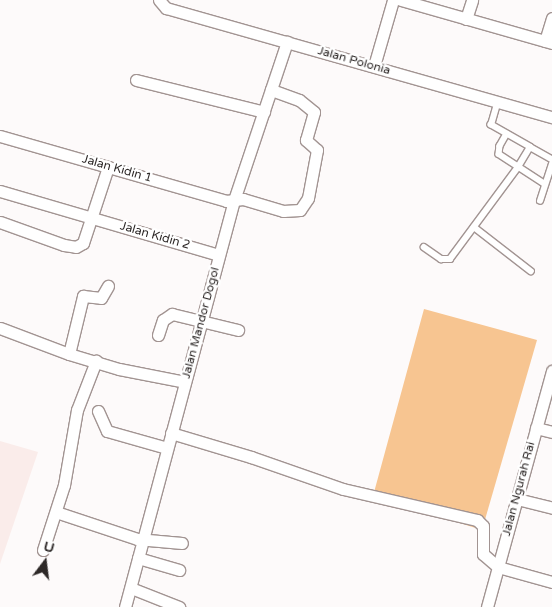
<!DOCTYPE html>
<style>
body{margin:0}
#map{position:relative;width:552px;height:607px;overflow:hidden;background:#fdfafa;font-family:"Varela Round",sans-serif}
div>[style]{position:absolute}
.built>*{inset:0;background:#faecea}
.green>*{inset:0;background:#f7c591}
.roads{filter:drop-shadow(1px 0 #a29492) drop-shadow(-1px 0 #a29492) drop-shadow(0 1px #a29492) drop-shadow(0 -1px #a29492)}
.lane>*{height:5.5px;margin:-2.75px;padding:0 2.75px;transform-origin:2.75px;border-radius:2.75px;background:#fff}
.street>*{height:11px;margin:-5.5px;padding:0 5.5px;transform-origin:5.5px;border-radius:5.5px;background:#fff}
span{translate:-50% -50%;white-space:nowrap;text-align:center;line-height:1.15;-webkit-text-stroke:5px #fff;paint-order:stroke}
.street-label{font-size:12px;color:#2d2827}
.north{position:absolute;left:20px;top:537px;width:50px;height:50px;-webkit-text-stroke:4px #fff;paint-order:stroke;rotate:15deg;font-size:14px;font-weight:700;line-height:20px;text-align:center;color:#2d2827}
.north::after{content:'';display:block;margin:auto;width:18px;height:22px;background:#2d2827;clip-path:polygon(50% 0,100% 100%,50% 72%,0 100%)}
</style>
<div id="map">
<div class="built">
<i style="clip-path:polygon(0 441px,38px 452px,0 564px)"></i>
</div>
<div class="green">
<i style="clip-path:polygon(424px 309px,537px 340px,482px 530px,373px 496px)"></i>
</div>
<div class="roads">
<div class="lane">
<i style="left:507px;top:134px;width:14px;rotate:120deg"></i>
<i style="left:500px;top:146px;width:8px;rotate:97deg"></i>
<i style="left:499px;top:154px;width:55px;rotate:33.1deg"></i>
<i style="left:530px;top:147px;width:25px;rotate:29deg"></i>
<i style="left:540px;top:201px;width:39px;rotate:-72deg"></i>
<i style="left:474px;top:227px;width:72px;rotate:37.7deg"></i>
<i style="left:424px;top:247px;width:21px;rotate:35deg"></i>
<i style="left:441px;top:259px;width:9px"></i>
<i style="left:450px;top:259px;width:114px;rotate:-53.5deg"></i>
<i style="left:518px;top:167px;width:23px;rotate:-59deg"></i>
<i style="left:530px;top:147px;width:45px;rotate:-150.6deg"></i>
<i style="left:491px;top:125px;width:25px;rotate:-74deg"></i>
</div>
<div class="street">
<i style="left:159px;top:0;width:11px;rotate:49deg"></i>
<i style="left:166px;top:8px;width:401px;rotate:15.8deg"></i>
<i style="left:401px;top:0;width:157px;rotate:15.9deg"></i>
<i style="left:466px;top:19px;width:20px;rotate:-72deg"></i>
<i style="left:545px;top:41px;width:24px;rotate:-73deg"></i>
<i style="left:374px;top:66px;width:69px;rotate:-73.9deg"></i>
<i style="left:136px;top:80px;width:132px;rotate:14deg"></i>
<i style="left:0;top:136px;width:235px;rotate:16deg"></i>
<i style="left:226px;top:201px;width:17px;rotate:-7deg"></i>
<i style="left:243px;top:199px;width:42px;rotate:16.7deg"></i>
<i style="left:283px;top:211px;width:17px;rotate:-3deg"></i>
<i style="left:300px;top:210px;width:14px;rotate:-56deg"></i>
<i style="left:308px;top:198px;width:49px;rotate:-79.4deg"></i>
<i style="left:317px;top:150px;width:15px;rotate:-138deg"></i>
<i style="left:306px;top:140px;width:29px;rotate:-74deg"></i>
<i style="left:314px;top:112px;width:19px;rotate:-141deg"></i>
<i style="left:299px;top:100px;width:30px;rotate:-160deg"></i>
<i style="left:0;top:191px;width:228px;rotate:16.3deg"></i>
<i style="left:0;top:222px;width:68px;rotate:19.8deg"></i>
<i style="left:64px;top:245px;width:12px;rotate:9deg"></i>
<i style="left:76px;top:247px;width:8px;rotate:-30deg"></i>
<i style="left:83px;top:243px;width:80px;rotate:-71.8deg"></i>
<i style="left:0;top:328px;width:74px;rotate:20.6deg"></i>
<i style="left:69px;top:354px;width:52px;rotate:16.7deg"></i>
<i style="left:119px;top:369px;width:67px;rotate:11.1deg"></i>
<i style="left:158px;top:335px;width:16px;rotate:-72deg"></i>
<i style="left:163px;top:320px;width:11px;rotate:-34deg"></i>
<i style="left:172px;top:314px;width:68px;rotate:13.6deg"></i>
<i style="left:69px;top:354px;width:60px;rotate:-76.4deg"></i>
<i style="left:83px;top:296px;width:18px;rotate:6deg"></i>
<i style="left:101px;top:298px;width:14px;rotate:-60deg"></i>
<i style="left:98px;top:411px;width:22px;rotate:66deg"></i>
<i style="left:107px;top:431px;width:62px;rotate:15.8deg"></i>
<i style="left:536px;top:428px;width:16px;rotate:14deg"></i>
<i style="left:171px;top:433px;width:84px;rotate:16.7deg"></i>
<i style="left:251px;top:457px;width:97px;rotate:19.2deg"></i>
<i style="left:343px;top:489px;width:138px;rotate:13deg"></i>
<i style="left:477px;top:520px;width:8px;rotate:45deg"></i>
<i style="left:483px;top:526px;width:28px;rotate:90deg"></i>
<i style="left:483px;top:554px;width:20px;rotate:41deg"></i>
<i style="left:498px;top:567px;width:56px;rotate:15.5deg"></i>
<i style="left:517px;top:499px;width:36px;rotate:14deg"></i>
<i style="left:56px;top:512px;width:85px;rotate:18.4deg"></i>
<i style="left:137px;top:539px;width:45px;rotate:5.1deg"></i>
<i style="left:43px;top:550px;width:68px;rotate:-72.1deg"></i>
<i style="left:64px;top:485px;width:76px;rotate:-80.2deg"></i>
<i style="left:77px;top:410px;width:53px;rotate:-68.8deg"></i>
<i style="left:138px;top:558px;width:43px;rotate:16.3deg"></i>
<i style="left:131px;top:588px;width:52px;rotate:21.6deg"></i>
<i style="left:125px;top:607px;width:421px;rotate:-75deg"></i>
<i style="left:234px;top:200px;width:167px;rotate:-71.5deg"></i>
<i style="left:487px;top:607px;width:245px;rotate:-74.6deg"></i>
</div>
</div>
<div class="street-label">
<span style="left:354px;top:61px;rotate:16deg">Jalan Polonia</span>
<span style="left:117px;top:169px;rotate:16deg">Jalan Kidin 1</span>
<span style="left:155px;top:236px;rotate:16deg">Jalan Kidin 2</span>
<span style="left:201px;top:323px;rotate:-75deg">Jalan Mandor Dogol</span>
<span style="left:519px;top:489px;rotate:-75deg">Jalan Ngurah Rai</span>
</div>
<div class="north">U</div>
</div>
